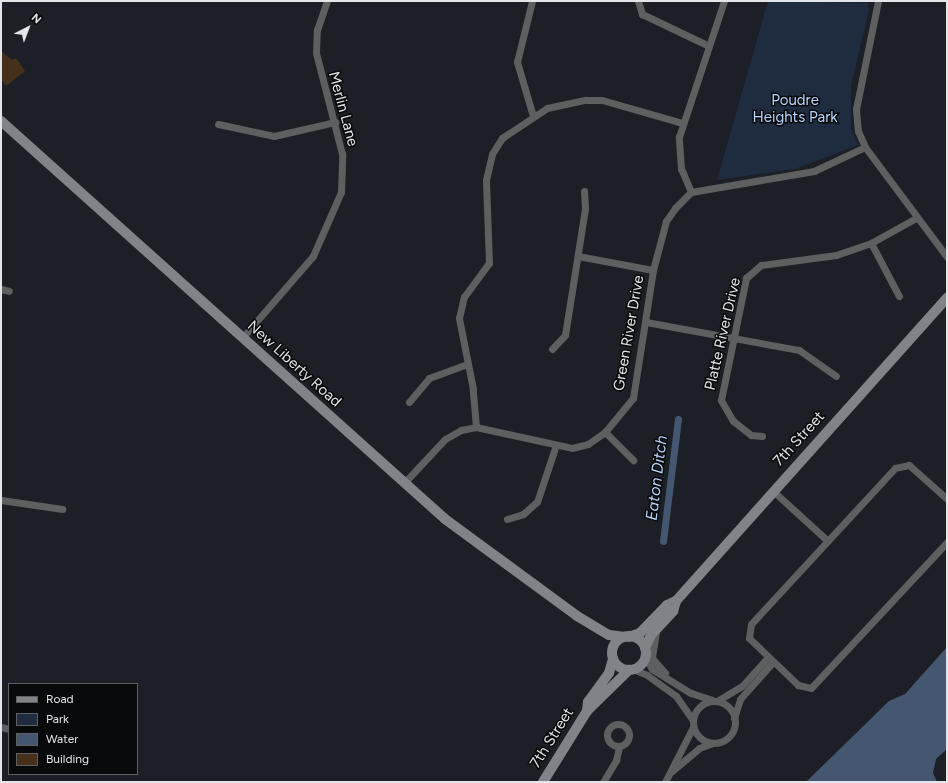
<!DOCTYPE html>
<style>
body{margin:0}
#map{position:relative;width:948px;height:783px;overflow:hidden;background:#1c1f25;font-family:Figtree,sans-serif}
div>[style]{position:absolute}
.green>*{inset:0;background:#1f2c3f}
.water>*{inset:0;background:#455770}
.canal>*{height:7px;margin:-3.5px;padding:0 3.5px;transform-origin:3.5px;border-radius:3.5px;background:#455770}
.building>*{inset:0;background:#47301b}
.street>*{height:7px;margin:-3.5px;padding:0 3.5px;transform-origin:3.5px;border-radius:3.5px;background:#5d5f61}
.street>.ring{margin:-3.5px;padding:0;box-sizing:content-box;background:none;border:7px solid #5d5f61;border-radius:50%}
.secondary>*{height:10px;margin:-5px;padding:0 5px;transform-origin:5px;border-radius:5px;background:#808387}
.secondary>.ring{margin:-5px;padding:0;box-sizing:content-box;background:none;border:10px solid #808387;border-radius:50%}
span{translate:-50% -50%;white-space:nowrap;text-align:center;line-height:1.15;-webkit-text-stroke:3px #08090b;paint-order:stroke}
.park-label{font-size:15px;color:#bad5fc}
.street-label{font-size:15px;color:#e3e5e9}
.water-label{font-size:16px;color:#bbd6fd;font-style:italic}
.frame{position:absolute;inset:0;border:2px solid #e3e5e9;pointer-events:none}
.legend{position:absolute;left:8px;top:683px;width:130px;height:92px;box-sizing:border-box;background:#08090b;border:1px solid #606164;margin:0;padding:5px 7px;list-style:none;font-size:12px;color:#e3e5e9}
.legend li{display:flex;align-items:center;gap:8px;height:20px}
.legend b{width:20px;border:1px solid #606164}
.north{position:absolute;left:8px;top:8px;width:40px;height:40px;-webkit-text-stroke:3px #08090b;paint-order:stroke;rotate:42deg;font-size:11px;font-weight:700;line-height:16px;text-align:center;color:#e3e5e9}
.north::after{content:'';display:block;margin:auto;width:14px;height:18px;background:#e3e5e9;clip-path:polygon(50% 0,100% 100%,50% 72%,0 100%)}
</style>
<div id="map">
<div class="green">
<i style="clip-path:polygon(768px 1px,868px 3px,869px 11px,851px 85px,851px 128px,858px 145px,795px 169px,717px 180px)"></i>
</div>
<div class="water">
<i style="clip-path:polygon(947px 647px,947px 749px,936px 759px,933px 773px,937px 782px,806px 782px,889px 701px,905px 694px)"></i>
</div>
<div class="canal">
<i style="left:663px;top:541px;width:123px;rotate:-83deg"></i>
</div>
<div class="building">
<i style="clip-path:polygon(1px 51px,12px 60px,16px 58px,25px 71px,6px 86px,1px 79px)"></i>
</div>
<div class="street">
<i style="left:532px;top:1px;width:63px;rotate:103.8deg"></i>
<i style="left:517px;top:62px;width:56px;rotate:73.5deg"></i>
<i style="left:638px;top:1px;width:14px;rotate:73deg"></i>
<i style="left:642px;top:14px;width:72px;rotate:25.5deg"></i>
<i style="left:878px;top:1px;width:110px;rotate:101.5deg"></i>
<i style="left:856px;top:109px;width:22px;rotate:85deg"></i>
<i style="left:858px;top:131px;width:17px;rotate:66deg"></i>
<i style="left:865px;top:147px;width:137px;rotate:53.3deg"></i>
<i style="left:218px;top:124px;width:57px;rotate:12.1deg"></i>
<i style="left:274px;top:136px;width:63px;rotate:-12.9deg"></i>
<i style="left:691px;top:192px;width:25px;rotate:-113deg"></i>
<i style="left:681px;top:169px;width:32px;rotate:-94deg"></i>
<i style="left:679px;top:137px;width:143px;rotate:-71.7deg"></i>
<i style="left:871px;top:243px;width:60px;rotate:62.2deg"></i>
<i style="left:578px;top:256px;width:76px;rotate:10.6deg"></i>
<i style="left:1px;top:289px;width:8px;rotate:14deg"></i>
<i style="left:646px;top:322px;width:156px;rotate:10.4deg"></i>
<i style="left:799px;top:350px;width:45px;rotate:35.1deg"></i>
<i style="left:242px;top:338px;width:108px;rotate:-49.1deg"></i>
<i style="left:313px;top:256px;width:70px;rotate:-66.4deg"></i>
<i style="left:341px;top:192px;width:38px;rotate:-88deg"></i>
<i style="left:342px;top:154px;width:104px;rotate:-104.4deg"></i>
<i style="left:316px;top:53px;width:23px;rotate:-88deg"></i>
<i style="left:317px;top:30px;width:31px;rotate:-71deg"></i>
<i style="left:552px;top:349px;width:19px;rotate:-47deg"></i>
<i style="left:565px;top:335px;width:128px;rotate:-81deg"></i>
<i style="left:585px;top:209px;width:18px;rotate:-93deg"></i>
<i style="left:409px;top:402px;width:31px;rotate:-50deg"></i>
<i style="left:429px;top:378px;width:40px;rotate:-20.2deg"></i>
<i style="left:476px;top:427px;width:38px;rotate:-95deg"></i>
<i style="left:473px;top:389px;width:72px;rotate:-101.2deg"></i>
<i style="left:459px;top:318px;width:22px;rotate:-77deg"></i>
<i style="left:464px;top:297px;width:42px;rotate:-53.7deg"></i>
<i style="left:489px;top:263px;width:83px;rotate:-92.1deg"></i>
<i style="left:486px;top:180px;width:27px;rotate:-77deg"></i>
<i style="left:492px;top:154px;width:19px;rotate:-58deg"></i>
<i style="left:502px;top:138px;width:54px;rotate:-33.7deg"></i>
<i style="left:547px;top:108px;width:40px;rotate:-12deg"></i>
<i style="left:586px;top:100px;width:16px"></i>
<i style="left:602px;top:100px;width:84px;rotate:15.9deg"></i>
<i style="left:605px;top:432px;width:40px;rotate:45deg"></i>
<i style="left:762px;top:436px;width:11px;rotate:-175deg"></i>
<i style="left:751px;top:435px;width:23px;rotate:-142deg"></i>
<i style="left:733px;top:421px;width:24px;rotate:-120deg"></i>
<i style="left:721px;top:400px;width:125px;rotate:-78.4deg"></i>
<i style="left:746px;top:278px;width:20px;rotate:-41deg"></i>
<i style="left:761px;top:265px;width:76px;rotate:-7.6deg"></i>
<i style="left:836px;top:255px;width:37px;rotate:-19deg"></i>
<i style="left:871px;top:243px;width:51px;rotate:-29.1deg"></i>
<i style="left:404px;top:483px;width:60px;rotate:-47deg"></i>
<i style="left:445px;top:439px;width:18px;rotate:-29deg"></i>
<i style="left:461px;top:430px;width:15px;rotate:-11deg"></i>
<i style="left:476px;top:427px;width:98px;rotate:12.3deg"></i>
<i style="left:572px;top:448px;width:16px;rotate:-14deg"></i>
<i style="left:588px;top:444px;width:21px;rotate:-35deg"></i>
<i style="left:605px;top:432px;width:44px;rotate:-50.5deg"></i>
<i style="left:633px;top:398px;width:130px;rotate:-81.1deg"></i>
<i style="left:653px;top:270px;width:51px;rotate:-75.1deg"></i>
<i style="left:666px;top:221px;width:16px;rotate:-55deg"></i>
<i style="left:675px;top:208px;width:23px;rotate:-45deg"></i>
<i style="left:691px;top:192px;width:125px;rotate:-9.7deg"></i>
<i style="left:814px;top:171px;width:56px;rotate:-25.2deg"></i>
<i style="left:773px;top:491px;width:74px;rotate:42.3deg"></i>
<i style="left:947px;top:499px;width:51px;rotate:-138.2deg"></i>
<i style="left:909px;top:465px;width:14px;rotate:168deg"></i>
<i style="left:895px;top:468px;width:212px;rotate:132.7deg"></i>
<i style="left:751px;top:624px;width:14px;rotate:98deg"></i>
<i style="left:749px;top:638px;width:68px;rotate:43.8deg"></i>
<i style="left:798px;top:685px;width:13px;rotate:13deg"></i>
<i style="left:811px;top:688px;width:200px;rotate:-47deg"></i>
<i style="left:1px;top:500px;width:62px;rotate:8.4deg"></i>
<i style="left:507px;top:519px;width:17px;rotate:-17deg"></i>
<i style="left:523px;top:514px;width:18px;rotate:-41deg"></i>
<i style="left:537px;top:502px;width:60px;rotate:-71.6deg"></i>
<i style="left:656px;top:632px;width:26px;rotate:99deg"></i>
<i style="left:652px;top:658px;width:20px;rotate:49deg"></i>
<i style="left:645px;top:656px;width:15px;rotate:62deg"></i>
<i style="left:652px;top:669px;width:9px;rotate:32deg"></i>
<i style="left:660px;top:674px;width:36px;rotate:32deg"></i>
<i style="left:691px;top:693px;width:22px;rotate:18deg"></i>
<i style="left:633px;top:669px;width:15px;rotate:23deg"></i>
<i style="left:647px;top:675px;width:36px;rotate:36deg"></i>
<i style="left:676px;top:696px;width:29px;rotate:55deg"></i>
<i style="left:717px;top:701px;width:29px;rotate:-31deg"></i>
<i style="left:742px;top:686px;width:39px;rotate:-48deg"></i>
<i class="ring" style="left:693px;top:701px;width:35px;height:35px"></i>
<i style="left:734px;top:718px;width:20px;rotate:-72deg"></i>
<i style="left:740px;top:699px;width:50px;rotate:-48.3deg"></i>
<i class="ring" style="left:607px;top:724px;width:15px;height:15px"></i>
<i style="left:1px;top:727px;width:8px;rotate:14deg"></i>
<i style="left:672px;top:771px;width:35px;rotate:-40deg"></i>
<i style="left:699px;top:748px;width:15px;rotate:-20deg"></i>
<i style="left:603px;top:782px;width:26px;rotate:-59deg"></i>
<i style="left:616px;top:760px;width:13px;rotate:-77deg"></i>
<i style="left:665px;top:782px;width:62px;rotate:-63deg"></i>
</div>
<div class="secondary">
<i style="left:1px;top:121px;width:596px;rotate:41.87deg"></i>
<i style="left:445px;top:519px;width:164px;rotate:36.3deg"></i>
<i style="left:577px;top:616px;width:37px;rotate:31deg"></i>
<i style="left:609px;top:635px;width:16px;rotate:7deg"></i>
<i class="ring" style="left:612px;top:636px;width:24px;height:24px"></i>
<i style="left:629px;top:637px;width:12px;rotate:-20deg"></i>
<i style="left:640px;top:633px;width:39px;rotate:-46deg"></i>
<i style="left:667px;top:605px;width:10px;rotate:-24deg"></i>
<i style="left:676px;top:601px;width:407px;rotate:-48.2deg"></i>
<i style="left:645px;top:648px;width:14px;rotate:-65deg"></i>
<i style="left:651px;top:635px;width:33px;rotate:-47deg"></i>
<i style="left:673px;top:611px;width:10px;rotate:-73deg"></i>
<i style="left:587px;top:711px;width:9px;rotate:-84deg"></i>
<i style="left:588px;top:702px;width:36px;rotate:-54deg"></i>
<i style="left:609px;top:673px;width:15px;rotate:-74deg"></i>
<i style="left:543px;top:782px;width:84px;rotate:-58.2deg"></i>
<i style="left:587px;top:711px;width:59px;rotate:-44.3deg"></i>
</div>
<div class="park-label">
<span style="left:795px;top:109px">Poudre<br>Heights Park</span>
</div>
<div class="street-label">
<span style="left:343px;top:109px;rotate:75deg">Merlin Lane</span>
<span style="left:629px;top:333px;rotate:-80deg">Green River Drive</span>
<span style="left:723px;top:334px;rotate:-77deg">Platte River Drive</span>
<span style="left:294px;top:364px;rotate:42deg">New Liberty Road</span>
<span style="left:799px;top:439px;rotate:-48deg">7th Street</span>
<span style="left:552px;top:738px;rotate:-58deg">7th Street</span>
</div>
<div class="water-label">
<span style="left:657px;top:478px;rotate:-83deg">Eaton Ditch</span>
</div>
<div class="frame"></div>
<ul class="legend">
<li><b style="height:5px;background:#808387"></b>Road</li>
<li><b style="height:11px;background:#1f2c3f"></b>Park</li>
<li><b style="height:11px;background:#455770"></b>Water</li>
<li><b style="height:11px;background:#47301b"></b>Building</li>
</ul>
<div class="north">N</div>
</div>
